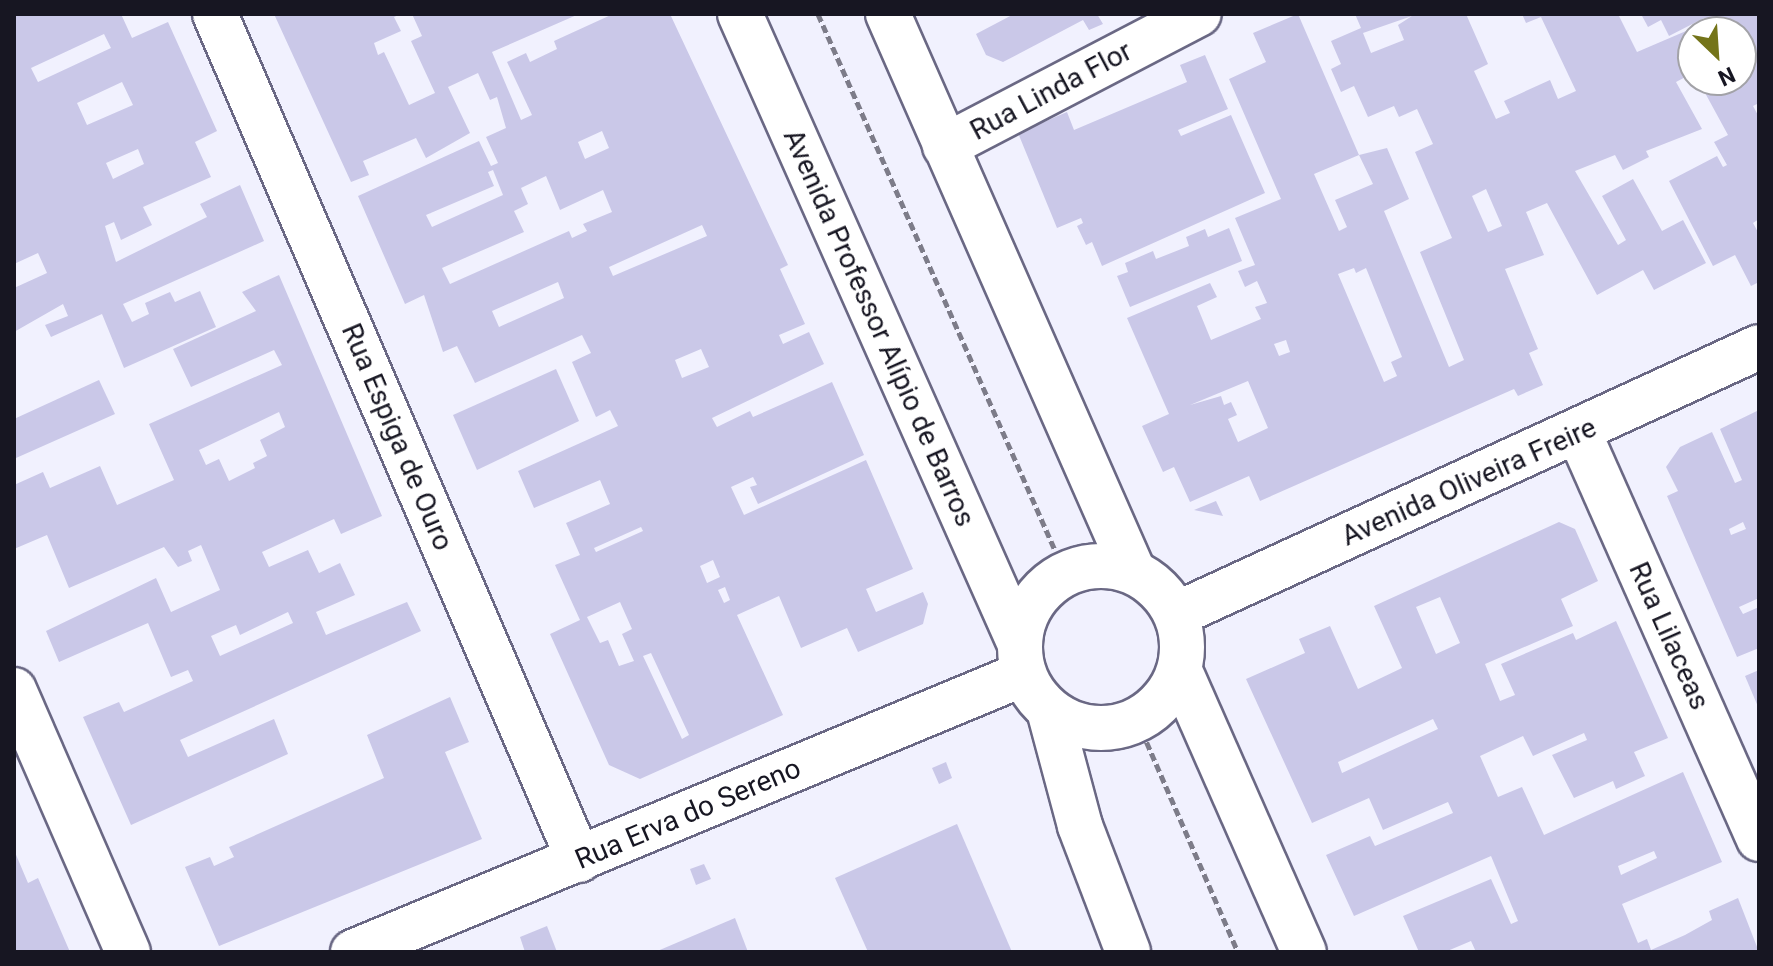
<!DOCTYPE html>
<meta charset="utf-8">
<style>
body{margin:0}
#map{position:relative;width:1773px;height:966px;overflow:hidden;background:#f1f1fe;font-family:Roboto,sans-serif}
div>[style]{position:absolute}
.building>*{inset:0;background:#cac8e8}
.path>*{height:5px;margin-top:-2.5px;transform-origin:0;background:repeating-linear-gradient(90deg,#7d7c89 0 8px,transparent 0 12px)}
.roads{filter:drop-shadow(2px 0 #6a6884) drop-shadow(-2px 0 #6a6884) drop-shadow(0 2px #6a6884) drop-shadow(0 -2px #6a6884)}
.minor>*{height:44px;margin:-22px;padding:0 22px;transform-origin:22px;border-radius:22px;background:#fff}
.tertiary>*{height:44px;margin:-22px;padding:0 22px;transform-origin:22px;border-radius:22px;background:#fff}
.tertiary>.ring{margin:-22px;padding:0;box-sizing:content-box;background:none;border:44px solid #fff;border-radius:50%}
span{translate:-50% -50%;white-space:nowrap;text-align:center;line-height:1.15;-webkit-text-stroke:6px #fff;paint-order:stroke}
.street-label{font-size:28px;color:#171622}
.frame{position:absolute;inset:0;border:16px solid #171622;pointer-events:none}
.north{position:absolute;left:1677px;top:16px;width:80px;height:80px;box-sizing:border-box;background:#fff;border:2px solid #a2a2a7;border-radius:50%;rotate:155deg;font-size:22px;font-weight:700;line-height:32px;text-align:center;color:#171622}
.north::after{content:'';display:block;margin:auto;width:28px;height:36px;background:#747419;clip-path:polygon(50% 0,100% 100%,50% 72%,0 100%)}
</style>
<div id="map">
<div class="building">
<i style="clip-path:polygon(evenodd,14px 14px,121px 14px,132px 38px,168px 22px,217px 131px,195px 142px,211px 177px,143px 207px,152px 225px,121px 240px,114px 222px,105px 226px,116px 262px,207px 217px,200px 204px,240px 185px,264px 241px,123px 304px,132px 322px,149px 314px,145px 303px,170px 292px,175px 302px,200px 291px,216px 327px,124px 368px,102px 314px,51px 337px,45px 325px,68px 316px,63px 304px,14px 332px,14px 288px,47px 273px,38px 253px,14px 264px,14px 14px,104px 34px,111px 48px,38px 82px,31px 68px,104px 34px,14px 14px,122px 82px,133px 105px,87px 125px,77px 103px,122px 82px,14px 14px,138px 149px,144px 164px,113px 179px,106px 163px,138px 149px)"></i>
<i style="clip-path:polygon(evenodd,274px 14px,401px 14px,394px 17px,401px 31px,374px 43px,378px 55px,384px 52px,409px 105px,435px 93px,411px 41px,422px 36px,412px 14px,579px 14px,492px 52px,521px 120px,532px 115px,507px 62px,526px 53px,530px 62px,557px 49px,554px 41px,613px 14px,670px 14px,788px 265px,780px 269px,805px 324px,779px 335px,783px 344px,809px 332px,824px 364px,712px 418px,717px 427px,750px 411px,753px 417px,832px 382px,864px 455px,758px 504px,750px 487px,757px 485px,753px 477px,731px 487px,744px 515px,866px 460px,913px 569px,866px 589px,876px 612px,923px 592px,928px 604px,923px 624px,858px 652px,847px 628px,801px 648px,779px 596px,737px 615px,783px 715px,640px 779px,609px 765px,550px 634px,580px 620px,555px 565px,580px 555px,566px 523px,610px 504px,600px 480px,534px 508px,518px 471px,618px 426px,610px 410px,596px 417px,572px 362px,591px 353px,582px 335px,475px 383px,457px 346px,443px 352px,424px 295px,405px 304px,358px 196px,479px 141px,491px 166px,498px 163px,486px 137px,506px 128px,497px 97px,490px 100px,478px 73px,448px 87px,470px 133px,426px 158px,416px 138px,363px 161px,369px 175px,351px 182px,274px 14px,602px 131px,609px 148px,585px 159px,578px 142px,602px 131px,274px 14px,493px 170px,503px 195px,432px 227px,426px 215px,494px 186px,488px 172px,493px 170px,274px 14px,546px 176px,560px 210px,603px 190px,612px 212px,583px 224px,587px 231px,572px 238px,569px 231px,450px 284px,442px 268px,524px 232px,514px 211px,528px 204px,521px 188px,546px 176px,274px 14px,702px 225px,707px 236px,613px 276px,609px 267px,702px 225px,274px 14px,558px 282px,564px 298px,499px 327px,492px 311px,558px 282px,274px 14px,701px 349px,709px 367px,682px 378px,675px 360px,701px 349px,274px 14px,641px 527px,643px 531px,596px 552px,594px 548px,641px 527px,274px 14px,713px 560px,720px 577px,707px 583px,700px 566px,713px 560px,274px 14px,725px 587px,730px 600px,724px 603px,718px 590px,725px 587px,274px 14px,620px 602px,632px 629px,622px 634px,634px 661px,619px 666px,608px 640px,600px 643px,587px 617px,620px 602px,274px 14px,651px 653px,689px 735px,682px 739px,643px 656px,651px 653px)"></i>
<i style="clip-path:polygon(1014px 14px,1097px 14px,1103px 24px,1089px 30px,1083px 20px,1003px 62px,986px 55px,976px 34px)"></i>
<i style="clip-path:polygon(evenodd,1298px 14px,1359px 155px,1314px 174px,1339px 231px,1347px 227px,1335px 200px,1373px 184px,1359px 155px,1387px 148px,1409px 199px,1384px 211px,1449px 367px,1464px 360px,1420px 252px,1452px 238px,1415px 152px,1433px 144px,1417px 109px,1399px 117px,1394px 106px,1368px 117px,1354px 86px,1341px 92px,1331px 69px,1341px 64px,1331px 41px,1361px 28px,1355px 14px,1466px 14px,1488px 64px,1474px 71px,1496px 119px,1510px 113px,1504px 101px,1550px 80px,1558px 99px,1576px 91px,1541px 17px,1526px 23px,1522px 14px,1618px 14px,1637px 52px,1707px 22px,1704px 18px,1669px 36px,1661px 20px,1648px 27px,1641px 14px,1759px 14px,1759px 103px,1753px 106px,1759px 117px,1759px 219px,1753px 223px,1759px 234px,1759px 282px,1751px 286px,1735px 255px,1713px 266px,1669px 181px,1717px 156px,1723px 167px,1727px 165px,1714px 142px,1728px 135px,1698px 80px,1741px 80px,1741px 32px,1693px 32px,1693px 73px,1676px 82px,1702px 129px,1646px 151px,1649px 157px,1623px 170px,1615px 155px,1575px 171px,1618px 245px,1626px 240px,1602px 196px,1633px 179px,1662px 231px,1683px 220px,1706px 263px,1654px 290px,1643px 270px,1597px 295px,1547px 203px,1526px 212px,1544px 255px,1505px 269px,1538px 349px,1529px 353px,1543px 385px,1518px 396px,1514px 389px,1260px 501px,1249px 476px,1190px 502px,1174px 467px,1163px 472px,1142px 426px,1169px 414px,1127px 318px,1210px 283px,1217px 297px,1197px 306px,1211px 340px,1261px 319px,1255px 307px,1267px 303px,1257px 281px,1245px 287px,1238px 271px,1255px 265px,1235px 218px,1281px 199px,1229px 79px,1266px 62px,1253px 33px,1298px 14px,1412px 16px,1398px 25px,1404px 40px,1371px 53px,1363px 33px,1412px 16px,1298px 14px,1486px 189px,1502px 226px,1488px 232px,1472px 196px,1486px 189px,1298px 14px,1354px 268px,1356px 273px,1366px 268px,1402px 357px,1391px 362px,1397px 376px,1384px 382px,1338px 274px,1354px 268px,1298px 14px,1286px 340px,1290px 352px,1279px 356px,1274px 344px,1286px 340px,1298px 14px,1248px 381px,1268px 428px,1238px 442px,1228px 419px,1237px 415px,1231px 402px,1224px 405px,1221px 396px,1190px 405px,1248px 381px)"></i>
<i style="clip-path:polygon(1205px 55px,1228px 109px,1178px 130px,1181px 136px,1231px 115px,1265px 193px,1102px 266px,1092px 242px,1086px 245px,1077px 226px,1083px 223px,1081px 218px,1057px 228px,1018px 133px,1067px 112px,1074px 130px,1187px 82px,1180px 65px)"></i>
<i style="clip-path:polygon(1229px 228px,1242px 261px,1130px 307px,1117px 276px,1128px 272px,1125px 263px,1153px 251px,1156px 259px,1189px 246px,1186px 237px,1205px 229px,1208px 237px)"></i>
<i style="clip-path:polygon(evenodd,279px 275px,382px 516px,341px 534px,334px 519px,262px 552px,269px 567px,308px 550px,319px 573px,340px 563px,355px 595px,316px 612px,326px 635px,407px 602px,421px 631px,180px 740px,188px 757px,274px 719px,288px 754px,131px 825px,83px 717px,119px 702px,124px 712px,193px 681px,188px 670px,171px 677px,148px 623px,59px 662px,46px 631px,156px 578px,171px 612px,220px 590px,201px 545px,188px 551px,192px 561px,178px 567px,164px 547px,69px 588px,47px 535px,14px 549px,14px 485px,43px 472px,50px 488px,100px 466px,117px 505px,174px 480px,149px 424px,282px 365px,274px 350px,191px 387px,173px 349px,256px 311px,242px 292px,279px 275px,279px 412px,285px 427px,260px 440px,267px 456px,253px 463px,255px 468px,229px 481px,219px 459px,206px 465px,199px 450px,279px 412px,279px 275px,288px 612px,293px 623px,220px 656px,211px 636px,236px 625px,240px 635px,288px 612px)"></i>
<i style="clip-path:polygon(556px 369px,579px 421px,477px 470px,453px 415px)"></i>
<i style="clip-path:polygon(99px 380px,115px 414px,16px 458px,14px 419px)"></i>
<i style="clip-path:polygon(evenodd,1759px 410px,1759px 598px,1739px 607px,1743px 614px,1759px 607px,1759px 648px,1737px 657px,1667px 496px,1678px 491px,1666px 467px,1680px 447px,1712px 432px,1735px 483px,1742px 480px,1720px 429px,1759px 410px,1743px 522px,1746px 529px,1731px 535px,1729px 529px,1743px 522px)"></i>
<i style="clip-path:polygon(1216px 501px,1223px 516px,1194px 510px)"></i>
<i style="clip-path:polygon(evenodd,1559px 522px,1575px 529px,1598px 581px,1561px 599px,1573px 626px,1485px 664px,1500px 701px,1515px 695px,1501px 664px,1573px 633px,1576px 640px,1616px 621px,1668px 738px,1634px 752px,1645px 776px,1616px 789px,1613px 781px,1574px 798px,1552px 755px,1587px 740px,1584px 733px,1533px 756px,1523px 736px,1480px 756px,1498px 797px,1522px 787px,1544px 835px,1683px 772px,1722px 862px,1622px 904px,1638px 943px,1647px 939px,1651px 950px,1685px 935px,1712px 920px,1709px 911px,1738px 898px,1759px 952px,1476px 952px,1471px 941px,1445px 952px,1419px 952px,1403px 916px,1491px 879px,1511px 924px,1518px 921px,1491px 856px,1354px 916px,1326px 855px,1370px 836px,1375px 846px,1453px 813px,1448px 802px,1383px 830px,1369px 798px,1312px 823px,1246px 679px,1305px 653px,1299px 639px,1330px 626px,1358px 689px,1402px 668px,1374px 606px,1559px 522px,1440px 597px,1460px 643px,1436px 654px,1416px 607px,1440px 597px,1559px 522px,1433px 719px,1438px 729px,1342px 773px,1338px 762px,1433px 719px,1559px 522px,1654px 851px,1657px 858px,1621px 875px,1618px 866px,1654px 851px)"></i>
<i style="clip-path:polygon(1759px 670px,1759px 709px,1745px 676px)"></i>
<i style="clip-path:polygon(450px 697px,469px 742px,445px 752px,482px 839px,219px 946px,185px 867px,210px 857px,214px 866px,234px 857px,229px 847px,384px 778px,367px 735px)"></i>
<i style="clip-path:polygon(946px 762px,952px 778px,939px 784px,932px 768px)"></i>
<i style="clip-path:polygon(957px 824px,1012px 952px,868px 952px,835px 878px)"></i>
<i style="clip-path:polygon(14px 850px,28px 883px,38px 878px,70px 952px,14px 952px)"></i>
<i style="clip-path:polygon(704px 864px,711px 879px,696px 885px,690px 869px)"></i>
<i style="clip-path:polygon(735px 918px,748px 952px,655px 952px)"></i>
<i style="clip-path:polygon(547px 926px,557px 952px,525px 952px,520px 937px)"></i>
</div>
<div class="path">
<i style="left:818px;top:14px;width:613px;rotate:66.15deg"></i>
<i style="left:1137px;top:720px;width:253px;rotate:66.5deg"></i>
</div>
<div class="roads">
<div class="minor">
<i style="left:215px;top:14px;width:921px;rotate:66.72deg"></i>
<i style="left:945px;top:146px;width:286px;rotate:-27.5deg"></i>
<i style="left:1579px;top:433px;width:444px;rotate:66.1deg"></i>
<i style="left:14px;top:690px;width:286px;rotate:66.5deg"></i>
<i style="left:353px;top:952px;width:725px;rotate:-22.53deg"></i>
</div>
<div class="tertiary">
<i style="left:740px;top:14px;width:687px;rotate:66.05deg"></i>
<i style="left:888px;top:14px;width:609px;rotate:66.26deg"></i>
<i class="ring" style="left:1020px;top:566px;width:118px;height:118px"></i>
<i style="left:1177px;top:614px;width:640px;rotate:-24.64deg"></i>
<i style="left:1180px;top:671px;width:307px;rotate:66.2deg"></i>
<i style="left:1049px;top:710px;width:120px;rotate:75deg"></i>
<i style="left:1080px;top:826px;width:135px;rotate:69.1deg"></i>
</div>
</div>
<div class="street-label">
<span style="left:1051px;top:91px;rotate:-28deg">Rua Linda Flor</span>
<span style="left:879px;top:328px;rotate:66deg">Avenida Professor Alípio de Barros</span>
<span style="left:397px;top:437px;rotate:67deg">Rua Espiga de Ouro</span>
<span style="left:1469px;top:482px;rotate:-24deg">Avenida Oliveira Freire</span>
<span style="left:1669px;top:636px;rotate:66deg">Rua Lilaceas</span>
<span style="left:688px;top:814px;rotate:-23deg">Rua Erva do Sereno</span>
</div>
<div class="frame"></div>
<div class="north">N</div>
</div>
